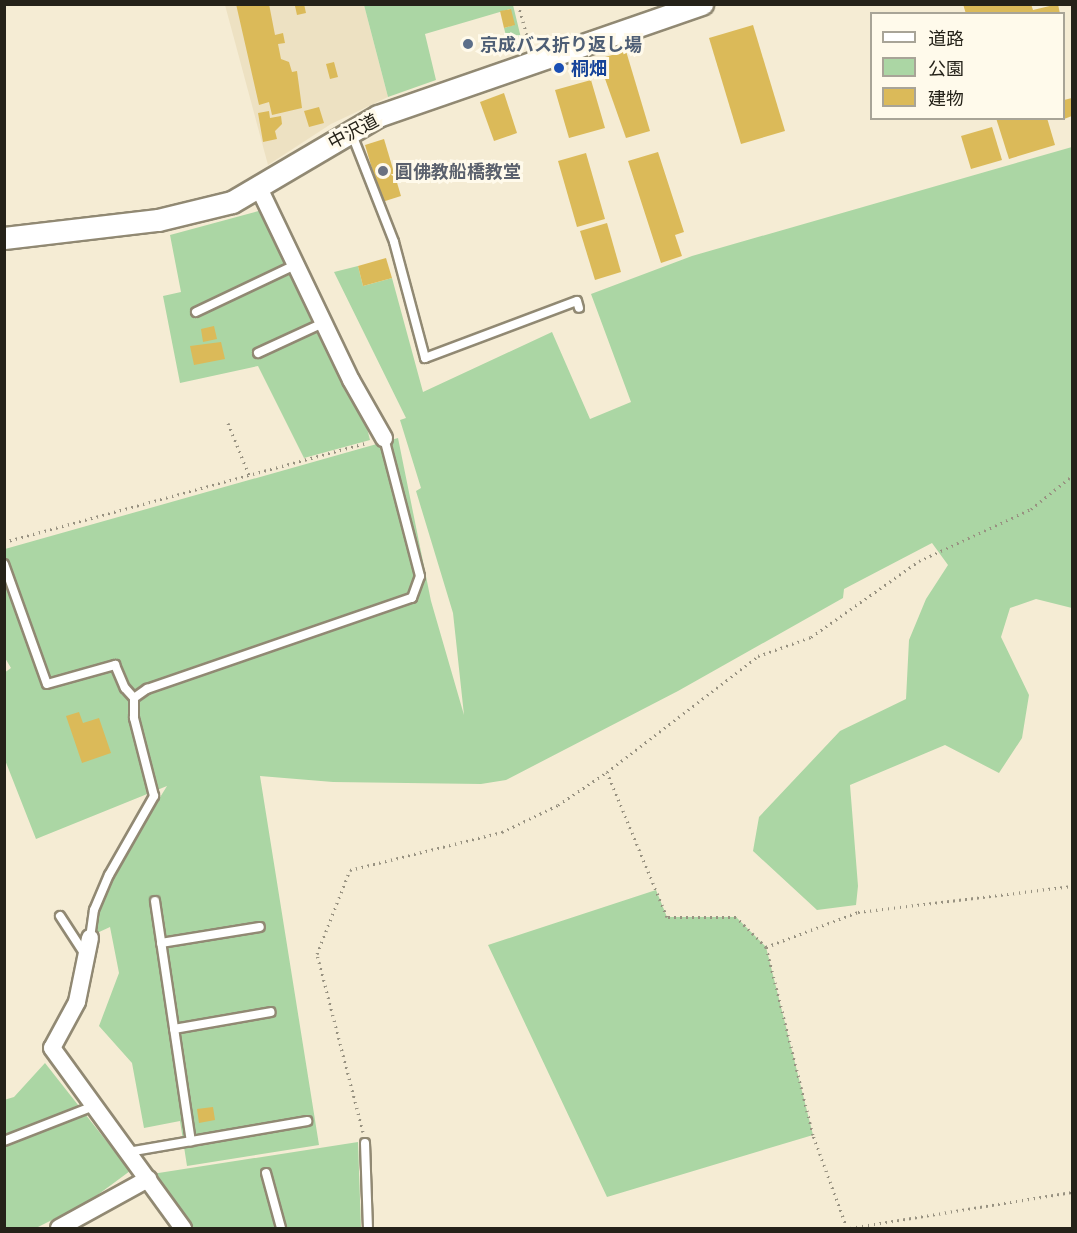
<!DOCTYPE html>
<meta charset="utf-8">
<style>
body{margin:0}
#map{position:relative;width:1077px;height:1233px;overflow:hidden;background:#f5ecd4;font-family:Commissioner,"Noto Sans JP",sans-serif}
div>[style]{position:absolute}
.built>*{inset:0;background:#ede1c2}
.green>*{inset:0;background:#abd6a4}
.building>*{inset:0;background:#dbba59}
.path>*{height:3px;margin-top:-1.5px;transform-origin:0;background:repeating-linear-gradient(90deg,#989281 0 1.5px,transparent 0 6px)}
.roads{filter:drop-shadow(2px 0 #918973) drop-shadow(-2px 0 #918973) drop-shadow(0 2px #918973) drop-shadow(0 -2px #918973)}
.service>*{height:8px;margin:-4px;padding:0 4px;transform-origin:4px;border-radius:4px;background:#fff}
.minor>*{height:16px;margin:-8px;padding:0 8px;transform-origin:8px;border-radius:8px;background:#fff}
.tertiary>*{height:21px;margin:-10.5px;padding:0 10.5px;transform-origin:10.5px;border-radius:10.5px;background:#fff}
.dots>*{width:16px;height:16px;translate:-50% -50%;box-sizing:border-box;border:3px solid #fffaeb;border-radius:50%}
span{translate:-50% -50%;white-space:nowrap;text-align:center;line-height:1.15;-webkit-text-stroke:6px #fffaeb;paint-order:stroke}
.service-label{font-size:18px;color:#4e5e75;font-weight:700}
.left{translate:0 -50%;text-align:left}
.transit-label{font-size:18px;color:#164399;font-weight:700}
.street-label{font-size:18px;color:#252219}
.worship-label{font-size:18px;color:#5b616d;font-weight:700}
.frame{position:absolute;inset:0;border:6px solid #252219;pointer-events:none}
.legend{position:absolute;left:870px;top:12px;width:195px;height:108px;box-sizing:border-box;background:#fffaeb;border:2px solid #a8a497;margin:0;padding:8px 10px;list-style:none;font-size:18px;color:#252219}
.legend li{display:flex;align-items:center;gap:12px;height:30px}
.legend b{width:30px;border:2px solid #a8a497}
</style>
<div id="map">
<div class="built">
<i style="clip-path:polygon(225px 5px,364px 5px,388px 97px,331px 124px,268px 165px)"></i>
</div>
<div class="green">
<i style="clip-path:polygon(364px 5px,513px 5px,521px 38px,511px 54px,504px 28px,514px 25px,510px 9px,425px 34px,436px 80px,388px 97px)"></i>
<i style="clip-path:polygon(1072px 147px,1072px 608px,1036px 599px,1010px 608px,1001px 637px,1029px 695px,1022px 738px,999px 773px,945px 745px,850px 785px,858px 886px,856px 905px,817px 910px,753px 851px,759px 817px,840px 731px,906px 699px,909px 640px,926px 599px,948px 565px,932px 543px,844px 589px,843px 598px,678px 691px,506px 780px,481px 784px,333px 782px,260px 776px,319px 1145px,187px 1166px,180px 1121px,144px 1128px,132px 1063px,99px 1026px,119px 973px,110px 927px,97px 933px,98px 911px,109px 880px,167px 786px,36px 839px,5px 760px,4px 673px,11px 668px,5px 658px,5px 549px,398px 438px,431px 601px,464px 715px,453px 613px,416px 491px,421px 488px,400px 420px,406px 418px,334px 272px,358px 266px,363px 286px,392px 278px,423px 392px,552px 332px,590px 419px,631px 402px,591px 294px,692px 256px)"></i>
<i style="clip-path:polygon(262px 210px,366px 424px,370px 440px,304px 458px,258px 366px,180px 383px,163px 296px,181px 292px,170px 235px)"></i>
<i style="clip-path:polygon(656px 890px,667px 917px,736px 917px,766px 947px,813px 1135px,607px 1197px,488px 945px)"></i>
<i style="clip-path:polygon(45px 1063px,130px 1171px,88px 1202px,36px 1228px,5px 1228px,4px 1100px,14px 1097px)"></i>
<i style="clip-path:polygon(358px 1142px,361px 1228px,191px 1228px,152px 1174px)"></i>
</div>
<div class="building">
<i style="clip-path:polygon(236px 4px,269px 4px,275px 35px,283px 33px,285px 43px,278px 44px,281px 59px,289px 62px,292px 72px,297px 71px,302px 108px,272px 115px,269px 102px,259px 105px)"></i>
<i style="clip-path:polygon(304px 4px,306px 13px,297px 15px,295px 6px)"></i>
<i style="clip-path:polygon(963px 4px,1031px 4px,1033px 10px,1058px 4px,1060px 14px,966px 14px)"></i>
<i style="clip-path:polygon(511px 9px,515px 25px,504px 28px,500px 11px)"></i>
<i style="clip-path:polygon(753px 25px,785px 131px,741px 144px,709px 38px)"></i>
<i style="clip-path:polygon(626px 51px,650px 131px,626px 138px,598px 59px)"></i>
<i style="clip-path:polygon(334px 62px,338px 77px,330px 79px,326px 64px)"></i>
<i style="clip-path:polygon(591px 80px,605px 128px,569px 138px,555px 90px)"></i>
<i style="clip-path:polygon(504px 93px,517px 133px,494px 141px,480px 102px)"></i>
<i style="clip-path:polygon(1072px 98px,1072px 116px,1064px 119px,1064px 100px)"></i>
<i style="clip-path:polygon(319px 107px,324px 123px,309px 127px,304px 111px)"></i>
<i style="clip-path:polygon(269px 111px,270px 118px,281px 116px,282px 124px,275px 131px,277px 139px,263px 142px,258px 113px)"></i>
<i style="clip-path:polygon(996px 118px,1047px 118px,1055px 145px,1009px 159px)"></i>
<i style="clip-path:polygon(992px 127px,1002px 160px,971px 169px,961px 136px)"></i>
<i style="clip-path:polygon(384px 139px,401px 196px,382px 202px,365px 145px)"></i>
<i style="clip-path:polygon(658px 152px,684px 232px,675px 235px,682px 256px,661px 263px,628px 161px)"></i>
<i style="clip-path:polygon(586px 153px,605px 219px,577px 227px,558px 161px)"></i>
<i style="clip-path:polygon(607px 223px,621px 272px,595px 280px,580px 231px)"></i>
<i style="clip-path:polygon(386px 258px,392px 278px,363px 286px,358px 266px)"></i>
<i style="clip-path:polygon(214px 326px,217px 339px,203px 342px,201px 329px)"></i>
<i style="clip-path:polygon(221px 342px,225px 359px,194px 365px,190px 346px)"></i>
<i style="clip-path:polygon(79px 712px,83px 723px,99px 718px,111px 753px,82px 763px,66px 716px)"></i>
<i style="clip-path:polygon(213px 1107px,215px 1120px,199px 1123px,197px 1109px)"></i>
</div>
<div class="path">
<i style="left:518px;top:4px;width:44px;rotate:74.1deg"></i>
<i style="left:228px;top:423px;width:56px;rotate:68deg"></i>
<i style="left:4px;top:542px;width:376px;rotate:-15.3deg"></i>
<i style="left:766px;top:947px;width:42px;rotate:-135deg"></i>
<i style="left:736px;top:917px;width:69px;rotate:180deg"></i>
<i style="left:667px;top:917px;width:157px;rotate:-112.5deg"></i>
<i style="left:607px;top:772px;width:190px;rotate:-37.5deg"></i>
<i style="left:758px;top:656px;width:56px;rotate:-19.7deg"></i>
<i style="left:811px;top:637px;width:132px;rotate:-35.1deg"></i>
<i style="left:919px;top:561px;width:123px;rotate:-24.9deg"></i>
<i style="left:1031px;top:509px;width:53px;rotate:-38.8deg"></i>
<i style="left:363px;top:1132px;width:184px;rotate:-104.5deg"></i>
<i style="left:317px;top:954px;width:90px;rotate:-68.6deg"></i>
<i style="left:350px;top:870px;width:157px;rotate:-14deg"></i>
<i style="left:502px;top:832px;width:62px;rotate:-25.7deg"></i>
<i style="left:558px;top:805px;width:59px;rotate:-34deg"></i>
<i style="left:847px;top:1228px;width:99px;rotate:-110.1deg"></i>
<i style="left:813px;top:1135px;width:194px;rotate:-104deg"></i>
<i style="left:766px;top:947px;width:98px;rotate:-20.8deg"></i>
<i style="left:858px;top:912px;width:216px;rotate:-6.9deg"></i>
<i style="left:850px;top:1228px;width:225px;rotate:-9.2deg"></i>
</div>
<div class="roads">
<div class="service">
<i style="left:351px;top:132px;width:118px;rotate:68.6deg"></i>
<i style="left:394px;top:242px;width:120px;rotate:75deg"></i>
<i style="left:425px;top:358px;width:162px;rotate:-20.6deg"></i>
<i style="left:577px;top:301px;width:7px;rotate:74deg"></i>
<i style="left:196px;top:312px;width:110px;rotate:-25.4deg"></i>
<i style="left:258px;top:353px;width:72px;rotate:-24.8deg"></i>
<i style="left:4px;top:564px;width:127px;rotate:70.3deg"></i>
<i style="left:47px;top:684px;width:71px;rotate:-15.6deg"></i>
<i style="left:115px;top:665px;width:25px;rotate:67deg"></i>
<i style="left:125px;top:688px;width:13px;rotate:48deg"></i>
<i style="left:155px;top:901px;width:243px;rotate:81.5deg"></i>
<i style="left:60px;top:916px;width:48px;rotate:57deg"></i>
<i style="left:90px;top:938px;width:28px;rotate:-82deg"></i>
<i style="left:94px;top:910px;width:38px;rotate:-67deg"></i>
<i style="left:109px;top:875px;width:91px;rotate:-60.3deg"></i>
<i style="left:154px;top:796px;width:81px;rotate:-104.4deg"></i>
<i style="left:134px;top:718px;width:20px;rotate:-90deg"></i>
<i style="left:134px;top:698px;width:16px;rotate:-35deg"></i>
<i style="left:147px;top:689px;width:280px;rotate:-19deg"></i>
<i style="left:412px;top:598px;width:23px;rotate:-70deg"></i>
<i style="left:420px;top:576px;width:143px;rotate:-104.6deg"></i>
<i style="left:161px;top:943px;width:100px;rotate:-9.2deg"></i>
<i style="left:174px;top:1029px;width:98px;rotate:-9.9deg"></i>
<i style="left:4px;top:1141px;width:97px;rotate:-21.3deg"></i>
<i style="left:365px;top:1143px;width:85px;rotate:88deg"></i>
<i style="left:128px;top:1152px;width:182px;rotate:-9.8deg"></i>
<i style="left:266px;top:1173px;width:57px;rotate:74.7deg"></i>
</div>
<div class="minor">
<i style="left:259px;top:188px;width:213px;rotate:64.4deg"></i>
<i style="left:351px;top:380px;width:67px;rotate:60.4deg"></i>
<i style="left:90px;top:938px;width:65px;rotate:101.5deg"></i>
<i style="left:77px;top:1002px;width:52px;rotate:118.5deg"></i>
<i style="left:52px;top:1048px;width:223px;rotate:54deg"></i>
<i style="left:59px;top:1228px;width:102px;rotate:-28.8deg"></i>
</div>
<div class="tertiary">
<i style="left:4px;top:238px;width:155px;rotate:-6.7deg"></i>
<i style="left:158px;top:220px;width:76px;rotate:-13.7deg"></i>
<i style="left:232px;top:202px;width:169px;rotate:-30.5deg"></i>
<i style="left:378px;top:116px;width:343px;rotate:-19.1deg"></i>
</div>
</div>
<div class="dots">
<i style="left:468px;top:44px;background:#5c6f8a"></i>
<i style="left:559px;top:68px;background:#1a4fb4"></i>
<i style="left:383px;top:171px;background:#6b7280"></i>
</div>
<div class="service-label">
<span class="left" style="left:480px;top:44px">京成バス折り返し場</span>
</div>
<div class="transit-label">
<span class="left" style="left:571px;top:68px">桐畑</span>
</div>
<div class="street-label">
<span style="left:353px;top:131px;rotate:-28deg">中沢道</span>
</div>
<div class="worship-label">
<span class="left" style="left:395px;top:171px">圓佛教船橋教堂</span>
</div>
<div class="frame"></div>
<ul class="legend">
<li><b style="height:8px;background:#fff"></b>道路</li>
<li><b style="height:16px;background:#abd6a4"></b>公園</li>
<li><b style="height:16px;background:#dbba59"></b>建物</li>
</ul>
</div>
